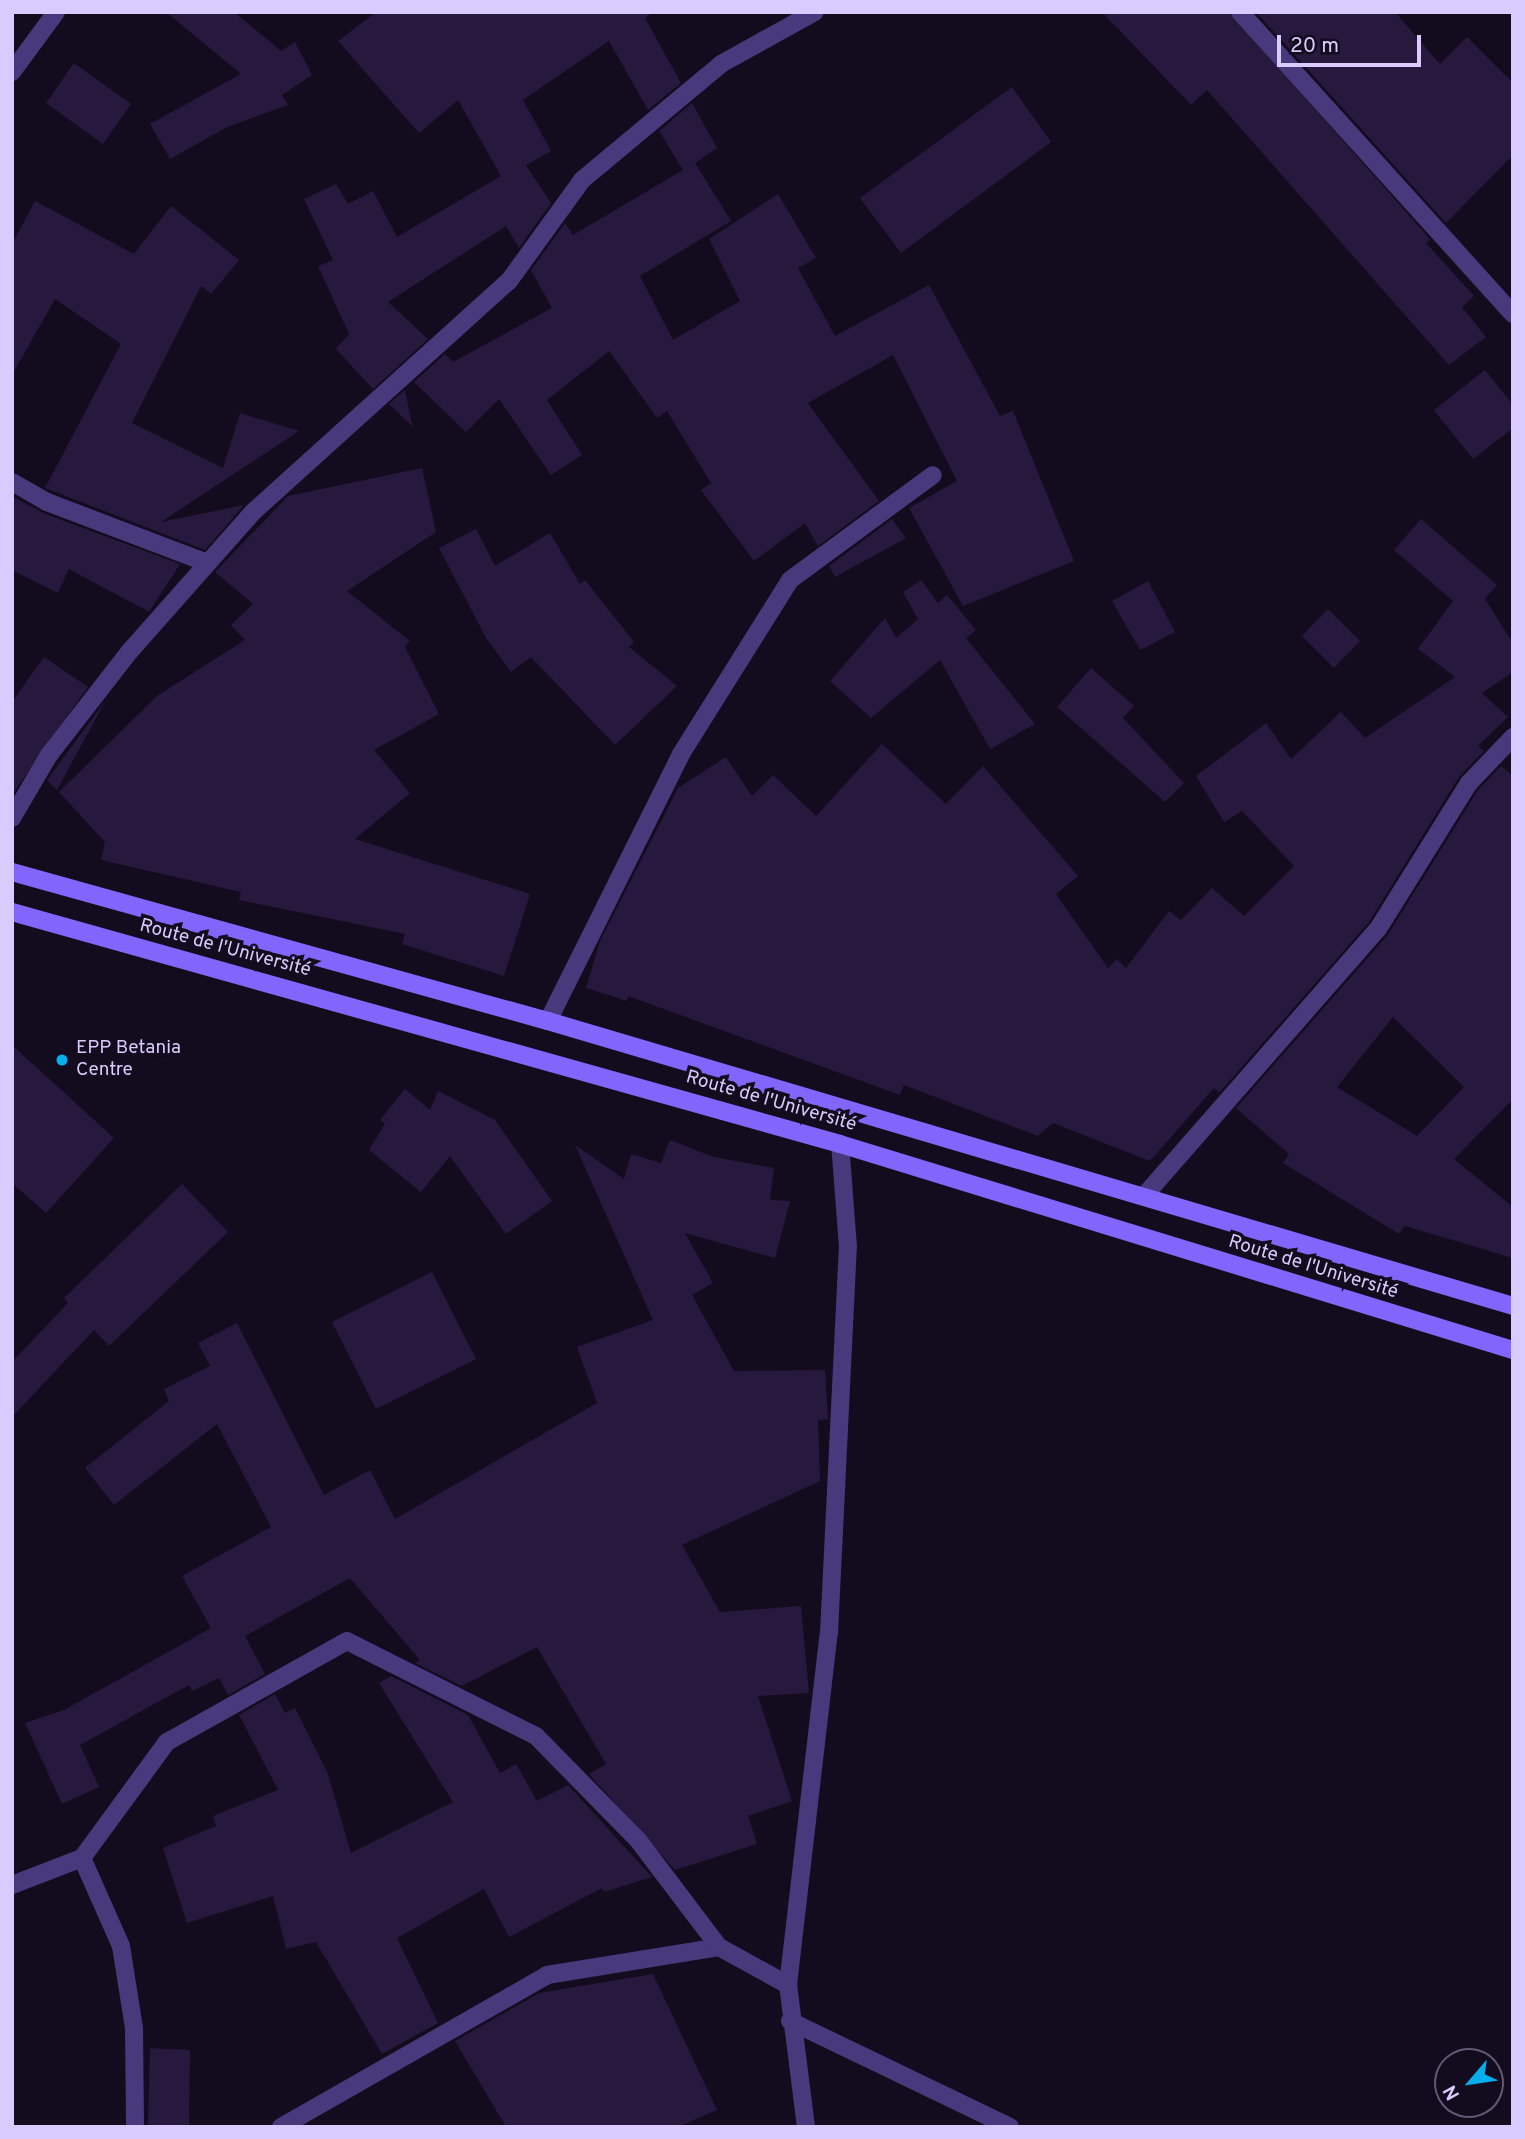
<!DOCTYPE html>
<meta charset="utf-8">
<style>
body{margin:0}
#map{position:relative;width:1525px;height:2139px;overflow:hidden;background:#120c1e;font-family:Overpass,sans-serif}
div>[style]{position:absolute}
.building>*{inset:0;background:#27193e}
.service>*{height:18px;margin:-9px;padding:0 9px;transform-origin:9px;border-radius:9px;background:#47397b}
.minor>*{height:18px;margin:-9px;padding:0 9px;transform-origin:9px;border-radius:9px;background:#47397b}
.secondary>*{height:18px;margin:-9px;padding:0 9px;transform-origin:9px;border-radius:9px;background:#8265fa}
.dots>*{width:19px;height:19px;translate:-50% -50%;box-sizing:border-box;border:4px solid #120c1e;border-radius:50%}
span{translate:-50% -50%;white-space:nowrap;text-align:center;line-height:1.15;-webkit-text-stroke:7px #120c1e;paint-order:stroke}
.street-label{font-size:19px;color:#d9cbfd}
.poi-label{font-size:19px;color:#d9cbfd}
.left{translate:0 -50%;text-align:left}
.frame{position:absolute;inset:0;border:14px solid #d9cbfd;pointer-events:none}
.north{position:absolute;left:1434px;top:2048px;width:70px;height:70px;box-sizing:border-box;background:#120c1e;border:2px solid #625877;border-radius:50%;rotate:241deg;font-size:19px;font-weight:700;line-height:28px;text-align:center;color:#d9cbfd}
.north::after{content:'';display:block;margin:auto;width:24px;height:32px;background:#07aeed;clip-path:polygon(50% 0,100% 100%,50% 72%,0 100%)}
.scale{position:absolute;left:1277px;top:35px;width:144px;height:32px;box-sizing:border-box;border:4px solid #d9cbfd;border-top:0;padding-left:9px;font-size:21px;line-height:24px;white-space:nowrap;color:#d9cbfd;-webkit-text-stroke:5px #120c1e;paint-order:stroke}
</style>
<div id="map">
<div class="building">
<i style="clip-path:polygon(166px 12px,234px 12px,281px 51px,295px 42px,312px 75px,282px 95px,288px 105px,227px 127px,170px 159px,150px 124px,241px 74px)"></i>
<i style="clip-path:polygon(376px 12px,653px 12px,645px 18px,681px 83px,648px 110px,609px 41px,523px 100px,551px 151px,526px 165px,551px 203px,519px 248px,506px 226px,388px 302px,428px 339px,373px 389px,336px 349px,349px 334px,318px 266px,333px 260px,304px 199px,336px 184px,348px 204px,373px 191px,397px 237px,501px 176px,458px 100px,419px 133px,338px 41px)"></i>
<i style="clip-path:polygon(1102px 12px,1229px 12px,1430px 239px,1426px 243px,1474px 296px,1462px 307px,1486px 337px,1449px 365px,1207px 90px,1191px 105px)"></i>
<i style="clip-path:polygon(1256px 12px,1395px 12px,1440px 64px,1467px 37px,1513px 83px,1513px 155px,1446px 223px)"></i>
<i style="clip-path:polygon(74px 63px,131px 104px,103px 144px,46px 103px)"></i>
<i style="clip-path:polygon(1012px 87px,1051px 142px,901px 253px,860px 198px)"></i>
<i style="clip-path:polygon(692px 103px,717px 148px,695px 163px,731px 221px,640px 276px,673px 340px,740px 301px,709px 239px,778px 194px,816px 258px,798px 268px,835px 336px,929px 285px,1000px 416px,1013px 411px,1074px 561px,963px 606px,909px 508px,957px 481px,893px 355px,808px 403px,879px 501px,818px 546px,805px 523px,754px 561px,701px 490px,711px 483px,667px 411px,657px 418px,609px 351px,547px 400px,582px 455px,551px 475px,499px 399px,466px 432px,414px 382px,445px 354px,453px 362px,552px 308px,531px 270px,565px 223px,573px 235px,683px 170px,659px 131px)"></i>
<i style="clip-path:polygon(35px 201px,134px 254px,171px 206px,239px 260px,211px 294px,201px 286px,132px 423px,223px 468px,240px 413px,299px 431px,161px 522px,244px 505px,205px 550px,45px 488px,121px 344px,55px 299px,12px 375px,12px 244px)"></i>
<i style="clip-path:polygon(1485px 370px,1513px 405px,1513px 428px,1473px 459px,1434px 410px)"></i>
<i style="clip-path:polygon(405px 390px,411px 420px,413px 427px,389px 404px)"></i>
<i style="clip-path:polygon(422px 468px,436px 532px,347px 591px,410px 641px,405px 647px,439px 714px,374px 750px,410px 793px,355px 839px,530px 894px,504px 976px,402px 944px,405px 934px,239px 900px,241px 892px,101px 860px,105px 842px,59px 792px,157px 696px,245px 640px,231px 625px,253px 604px,215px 572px,288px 496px)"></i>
<i style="clip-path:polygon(12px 496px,43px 513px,180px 564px,149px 612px,69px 569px,58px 593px,12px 570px)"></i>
<i style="clip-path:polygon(892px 519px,906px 538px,835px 577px,829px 566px)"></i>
<i style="clip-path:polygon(1421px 519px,1497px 585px,1485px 599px,1513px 643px,1513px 672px,1482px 693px,1508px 717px,1478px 746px,1484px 751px,1459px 777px,1369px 922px,1219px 1093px,1214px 1088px,1150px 1161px,1053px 1123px,1038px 1136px,904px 1085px,900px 1095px,628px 996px,627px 1001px,586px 988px,600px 941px,678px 788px,726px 757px,752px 796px,773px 775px,816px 816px,882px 744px,946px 804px,983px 766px,1078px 876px,1056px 894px,1108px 968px,1117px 959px,1126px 968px,1169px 911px,1181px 920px,1212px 888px,1244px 916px,1294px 866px,1242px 811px,1224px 822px,1196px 776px,1266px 723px,1291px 759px,1341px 712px,1365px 738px,1455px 677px,1418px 649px,1453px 601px,1394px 550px)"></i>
<i style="clip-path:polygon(476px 529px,495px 566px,550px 533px,580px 584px,585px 580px,634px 642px,629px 647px,677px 686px,615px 745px,531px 657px,511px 672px,486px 638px,439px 548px)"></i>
<i style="clip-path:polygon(921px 580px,938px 603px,947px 595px,976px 630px,966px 638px,1035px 724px,990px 749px,940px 660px,871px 718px,830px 681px,885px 618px,896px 638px,918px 619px,903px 592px)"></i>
<i style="clip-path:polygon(1148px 581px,1175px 632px,1140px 650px,1112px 601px)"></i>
<i style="clip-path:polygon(1328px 609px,1360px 641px,1334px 668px,1302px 636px)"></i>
<i style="clip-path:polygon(44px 657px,88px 687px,12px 795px,12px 702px)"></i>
<i style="clip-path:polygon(1091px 668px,1134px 706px,1123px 718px,1184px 783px,1165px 802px,1057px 707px)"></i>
<i style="clip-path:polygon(106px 700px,57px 790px,47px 780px)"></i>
<i style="clip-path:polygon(evenodd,1501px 766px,1513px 776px,1513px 1099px,1454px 1159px,1513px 1207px,1513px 1258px,1405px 1226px,1399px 1234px,1283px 1163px,1289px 1154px,1236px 1108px,1387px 936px,1478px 790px,1501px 766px,1393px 1017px,1464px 1087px,1417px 1136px,1337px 1087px,1393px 1017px)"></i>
<i style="clip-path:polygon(12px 1045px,114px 1138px,46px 1213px,12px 1183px)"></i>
<i style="clip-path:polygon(405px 1089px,430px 1110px,438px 1091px,495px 1120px,552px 1201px,506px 1234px,450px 1156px,421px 1192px,369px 1150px,385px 1124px,380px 1120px)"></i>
<i style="clip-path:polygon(670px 1140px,714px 1157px,774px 1168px,770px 1200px,790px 1201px,775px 1258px,685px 1233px,713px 1283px,692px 1295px,734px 1371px,825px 1370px,828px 1419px,818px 1420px,820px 1481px,682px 1545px,720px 1612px,801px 1606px,809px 1693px,758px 1696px,792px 1801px,748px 1816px,757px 1844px,675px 1870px,589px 1774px,606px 1764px,537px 1647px,462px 1686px,415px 1663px,420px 1660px,350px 1578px,245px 1636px,265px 1674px,228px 1695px,219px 1678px,192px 1691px,189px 1685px,80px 1745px,99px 1787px,62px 1804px,25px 1723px,64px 1710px,211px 1628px,182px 1576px,271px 1527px,217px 1424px,114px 1505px,85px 1468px,169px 1401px,164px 1389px,210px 1366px,198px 1343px,237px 1323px,324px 1495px,370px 1470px,395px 1519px,597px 1403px,577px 1347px,653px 1320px,575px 1145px,624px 1179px,631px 1154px,661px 1163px)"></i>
<i style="clip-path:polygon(182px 1184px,228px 1232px,109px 1346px,94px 1330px,12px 1417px,12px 1362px,68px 1303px,64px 1298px)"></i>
<i style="clip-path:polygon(432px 1272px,476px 1359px,376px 1409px,332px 1322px)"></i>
<i style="clip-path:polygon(391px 1676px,468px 1715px,500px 1773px,516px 1764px,537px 1801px,568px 1785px,652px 1877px,604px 1892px,602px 1888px,509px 1937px,484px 1889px,397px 1938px,438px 2023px,382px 2054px,316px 1942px,286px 1949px,273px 1896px,187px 1923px,163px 1848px,216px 1826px,213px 1816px,278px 1790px,239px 1715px,275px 1694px,285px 1713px,295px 1708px,328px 1774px,351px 1853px,453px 1802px,379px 1683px)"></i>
<i style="clip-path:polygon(653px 1974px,717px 2110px,678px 2127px,506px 2127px,455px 2041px,539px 1993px)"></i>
<i style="clip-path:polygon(150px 2048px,190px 2050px,189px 2127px,148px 2127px)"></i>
</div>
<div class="service">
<i style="left:548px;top:1021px;width:298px;rotate:-63.5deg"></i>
<i style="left:681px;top:754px;width:205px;rotate:-57.9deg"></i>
<i style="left:790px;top:580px;width:177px;rotate:-36.3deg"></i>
</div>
<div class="minor">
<i style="left:1240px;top:12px;width:407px;rotate:47.9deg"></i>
<i style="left:12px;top:72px;width:74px;rotate:-53.7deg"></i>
<i style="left:12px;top:482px;width:40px;rotate:29.7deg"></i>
<i style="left:47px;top:502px;width:172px;rotate:20.8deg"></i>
<i style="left:12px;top:818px;width:73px;rotate:-59.6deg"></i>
<i style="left:49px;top:755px;width:132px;rotate:-52.1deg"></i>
<i style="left:130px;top:651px;width:186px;rotate:-48.5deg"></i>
<i style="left:253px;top:512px;width:345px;rotate:-42.1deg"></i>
<i style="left:509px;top:281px;width:125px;rotate:-54.1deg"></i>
<i style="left:582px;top:180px;width:181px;rotate:-39.8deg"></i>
<i style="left:721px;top:64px;width:107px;rotate:-29deg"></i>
<i style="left:1144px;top:1196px;width:355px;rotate:-48.8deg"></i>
<i style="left:1378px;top:929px;width:172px;rotate:-58.1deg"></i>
<i style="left:1469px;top:783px;width:64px;rotate:-46.3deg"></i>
<i style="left:82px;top:1858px;width:144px;rotate:-53.8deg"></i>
<i style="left:167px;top:1742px;width:206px;rotate:-29.3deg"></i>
<i style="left:347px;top:1641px;width:212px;rotate:26.7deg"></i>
<i style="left:536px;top:1736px;width:146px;rotate:45.6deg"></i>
<i style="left:638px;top:1840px;width:134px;rotate:52.9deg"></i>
<i style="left:12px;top:1885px;width:75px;rotate:-21.1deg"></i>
<i style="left:82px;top:1858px;width:96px;rotate:66.1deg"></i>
<i style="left:121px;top:1946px;width:83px;rotate:81deg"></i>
<i style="left:134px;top:2028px;width:99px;rotate:89.4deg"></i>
<i style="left:790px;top:2021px;width:244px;rotate:25.7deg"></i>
<i style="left:281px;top:2127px;width:306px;rotate:-29.7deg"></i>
<i style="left:547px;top:1975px;width:174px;rotate:-9.2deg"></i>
<i style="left:719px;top:1947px;width:79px;rotate:28.8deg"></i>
<i style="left:806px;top:2127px;width:143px;rotate:-97.2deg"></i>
<i style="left:788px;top:1985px;width:354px;rotate:-83.4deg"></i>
<i style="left:829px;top:1633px;width:386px;rotate:-87.2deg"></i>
<i style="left:848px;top:1247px;width:103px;rotate:-94.4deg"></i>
</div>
<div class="secondary">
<i style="left:12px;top:872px;width:556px;rotate:15.54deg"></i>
<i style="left:548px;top:1021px;width:1006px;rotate:16.45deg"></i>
<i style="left:12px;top:912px;width:860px;rotate:15.65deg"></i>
<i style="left:840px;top:1144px;width:704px;rotate:17.02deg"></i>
</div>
<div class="dots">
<i style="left:62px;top:1060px;background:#07aeed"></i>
</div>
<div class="street-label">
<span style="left:225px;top:949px;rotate:15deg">Route de l'Université</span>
<span style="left:771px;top:1102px;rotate:16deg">Route de l'Université</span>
<span style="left:1313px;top:1268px;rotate:17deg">Route de l'Université</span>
</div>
<div class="poi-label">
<span class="left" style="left:76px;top:1060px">EPP Betania<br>Centre</span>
</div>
<div class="frame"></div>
<div class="north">N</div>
<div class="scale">20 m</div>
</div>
